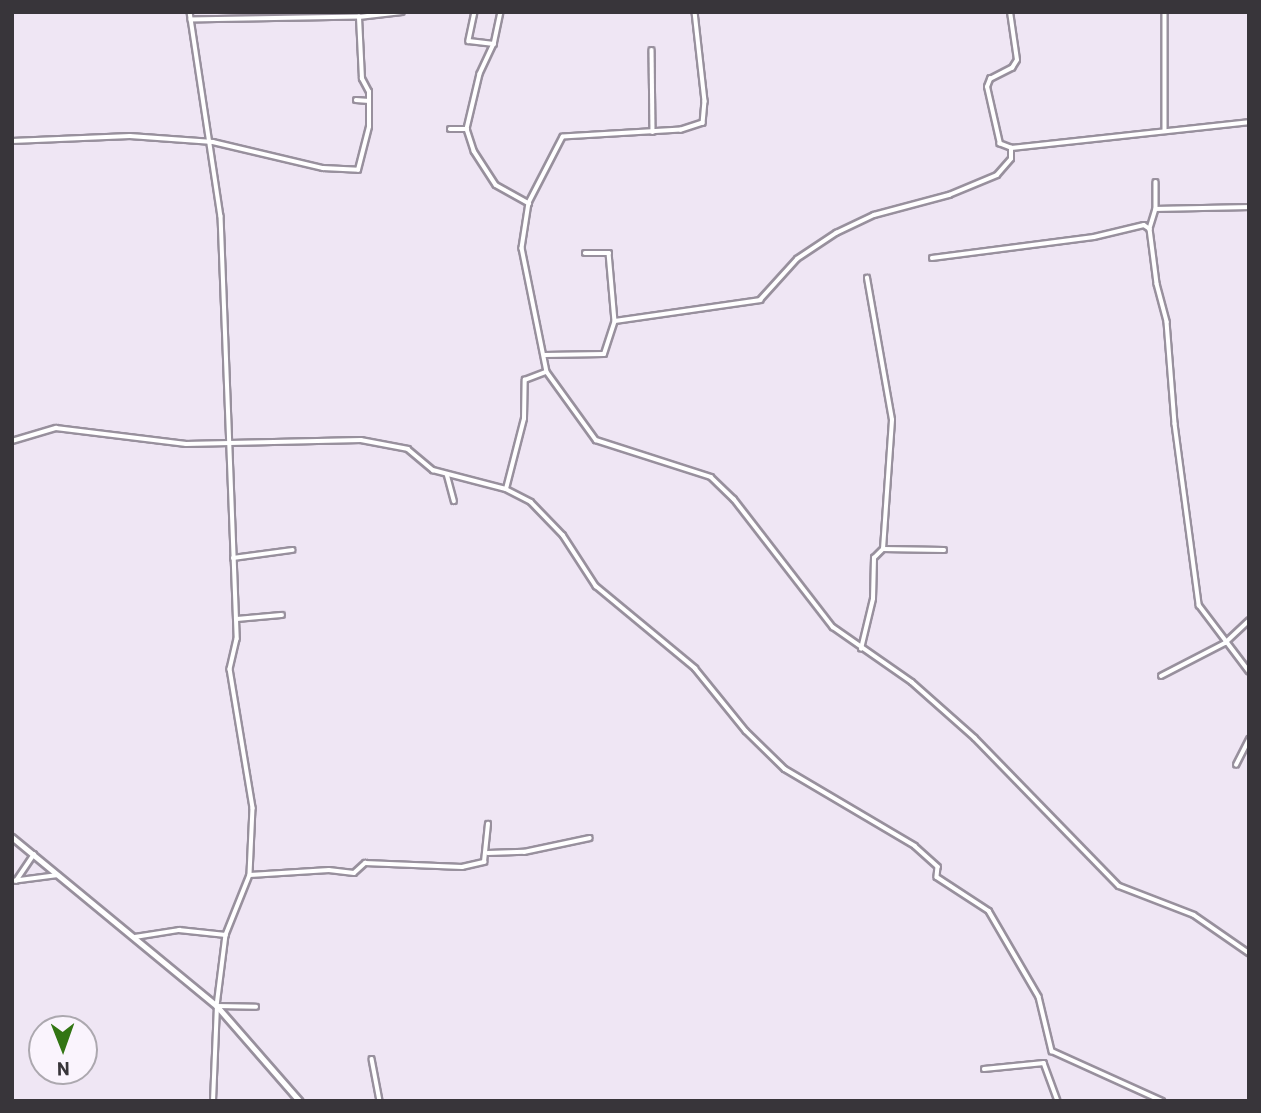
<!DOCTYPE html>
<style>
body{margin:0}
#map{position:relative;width:1261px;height:1113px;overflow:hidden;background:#efe6f4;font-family:Barlow,sans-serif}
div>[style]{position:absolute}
.roads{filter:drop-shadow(2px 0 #98909d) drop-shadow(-2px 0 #98909d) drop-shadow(0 2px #98909d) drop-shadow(0 -2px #98909d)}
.minor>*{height:3.5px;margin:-1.75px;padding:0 1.75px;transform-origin:1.75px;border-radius:1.75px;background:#fff}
.tertiary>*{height:4.5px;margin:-2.25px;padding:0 2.25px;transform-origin:2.25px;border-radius:2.25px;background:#fff}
span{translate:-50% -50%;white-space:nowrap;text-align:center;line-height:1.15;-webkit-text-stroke:5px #faf4fd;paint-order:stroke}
.frame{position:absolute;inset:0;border:14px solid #38353a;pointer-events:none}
.north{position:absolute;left:28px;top:1015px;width:70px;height:70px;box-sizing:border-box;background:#faf4fd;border:2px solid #aca8af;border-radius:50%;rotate:179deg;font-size:19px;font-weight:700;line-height:28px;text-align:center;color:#38353a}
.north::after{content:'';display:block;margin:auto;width:24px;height:32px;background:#327513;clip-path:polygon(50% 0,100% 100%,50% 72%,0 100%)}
</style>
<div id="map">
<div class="roads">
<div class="minor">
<i style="left:190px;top:12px;width:206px;rotate:81.4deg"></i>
<i style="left:221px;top:216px;width:423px;rotate:87.8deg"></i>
<i style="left:237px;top:639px;width:31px;rotate:103deg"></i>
<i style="left:230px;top:669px;width:141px;rotate:80.6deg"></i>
<i style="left:253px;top:808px;width:67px;rotate:92.6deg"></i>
<i style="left:250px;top:875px;width:65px;rotate:111.8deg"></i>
<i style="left:226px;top:935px;width:72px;rotate:97.2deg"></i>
<i style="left:475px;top:12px;width:30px;rotate:102deg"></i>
<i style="left:469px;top:41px;width:25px;rotate:7deg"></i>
<i style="left:501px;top:12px;width:33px;rotate:102deg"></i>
<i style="left:494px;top:44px;width:33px;rotate:115deg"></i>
<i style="left:480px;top:74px;width:57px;rotate:103.3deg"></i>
<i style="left:467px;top:129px;width:23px;rotate:72deg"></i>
<i style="left:474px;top:151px;width:40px;rotate:57.1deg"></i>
<i style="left:496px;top:185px;width:38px;rotate:29deg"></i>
<i style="left:695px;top:12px;width:90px;rotate:83.6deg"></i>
<i style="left:705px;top:101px;width:22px;rotate:95deg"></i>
<i style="left:703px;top:123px;width:23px;rotate:162deg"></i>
<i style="left:681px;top:130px;width:118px;rotate:176.6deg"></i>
<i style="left:563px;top:137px;width:74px;rotate:117.3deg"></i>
<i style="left:529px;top:203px;width:46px;rotate:98.8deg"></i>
<i style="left:522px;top:248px;width:126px;rotate:78.6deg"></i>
<i style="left:547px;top:372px;width:84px;rotate:54.2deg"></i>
<i style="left:596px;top:440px;width:121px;rotate:17.8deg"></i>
<i style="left:711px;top:477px;width:32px;rotate:44deg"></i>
<i style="left:734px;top:499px;width:162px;rotate:52.3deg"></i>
<i style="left:833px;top:627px;width:96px;rotate:34.8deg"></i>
<i style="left:912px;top:682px;width:84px;rotate:41.6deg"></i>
<i style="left:975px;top:738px;width:206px;rotate:45.8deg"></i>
<i style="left:1119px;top:886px;width:80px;rotate:21.1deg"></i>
<i style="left:1194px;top:915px;width:67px;rotate:34.6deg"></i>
<i style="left:1165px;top:12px;width:118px;rotate:90deg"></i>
<i style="left:359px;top:17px;width:43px;rotate:-6.6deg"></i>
<i style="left:652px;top:50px;width:82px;rotate:89.3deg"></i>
<i style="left:356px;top:100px;width:13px;rotate:4deg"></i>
<i style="left:450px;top:129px;width:17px"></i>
<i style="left:12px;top:141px;width:118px;rotate:-2.4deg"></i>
<i style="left:130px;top:136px;width:83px;rotate:4.1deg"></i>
<i style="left:213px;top:142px;width:113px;rotate:13.3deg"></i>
<i style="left:323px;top:168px;width:35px;rotate:3deg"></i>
<i style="left:358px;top:170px;width:44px;rotate:-75.7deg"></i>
<i style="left:369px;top:127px;width:35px;rotate:-90deg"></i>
<i style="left:369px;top:92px;width:15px;rotate:-118deg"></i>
<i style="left:362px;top:79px;width:62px;rotate:-92.8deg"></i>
<i style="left:359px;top:17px;width:168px;rotate:179deg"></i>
<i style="left:1011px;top:148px;width:239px;rotate:-6.2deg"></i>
<i style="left:1156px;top:182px;width:27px;rotate:90deg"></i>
<i style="left:1156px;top:209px;width:21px;rotate:107deg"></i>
<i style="left:1150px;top:229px;width:55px;rotate:82.7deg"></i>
<i style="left:1157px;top:284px;width:39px;rotate:75deg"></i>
<i style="left:1167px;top:322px;width:102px;rotate:85.5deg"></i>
<i style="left:1175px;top:424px;width:183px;rotate:82.4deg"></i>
<i style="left:1199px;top:605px;width:83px;rotate:52.9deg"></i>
<i style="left:1156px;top:209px;width:93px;rotate:-1.2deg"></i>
<i style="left:585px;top:253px;width:24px"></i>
<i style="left:609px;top:253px;width:68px;rotate:85deg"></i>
<i style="left:932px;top:258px;width:163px;rotate:-7.4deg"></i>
<i style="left:1094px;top:237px;width:51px;rotate:-13.5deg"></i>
<i style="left:1144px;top:225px;width:7px;rotate:34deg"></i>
<i style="left:545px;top:355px;width:59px;rotate:-1deg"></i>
<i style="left:604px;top:354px;width:35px;rotate:-72deg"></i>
<i style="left:615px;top:321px;width:147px;rotate:-8.2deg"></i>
<i style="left:760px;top:300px;width:55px;rotate:-47.9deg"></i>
<i style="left:797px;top:259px;width:47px;rotate:-33.7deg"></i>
<i style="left:836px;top:233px;width:42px;rotate:-25.3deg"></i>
<i style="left:874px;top:215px;width:78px;rotate:-14.9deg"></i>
<i style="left:949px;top:195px;width:52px;rotate:-22.6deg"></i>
<i style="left:997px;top:175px;width:21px;rotate:-49deg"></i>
<i style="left:1011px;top:159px;width:11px;rotate:-90deg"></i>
<i style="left:1011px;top:148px;width:12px;rotate:-160deg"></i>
<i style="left:1000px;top:144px;width:58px;rotate:-102.8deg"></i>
<i style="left:987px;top:87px;width:9px;rotate:-69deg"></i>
<i style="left:990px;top:79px;width:25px;rotate:-27deg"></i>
<i style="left:1012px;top:68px;width:9px;rotate:-58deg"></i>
<i style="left:1017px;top:60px;width:49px;rotate:-98.3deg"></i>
<i style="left:12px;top:441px;width:46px;rotate:-16.5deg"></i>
<i style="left:56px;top:428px;width:131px;rotate:7deg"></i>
<i style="left:186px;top:444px;width:175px;rotate:-1.3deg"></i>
<i style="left:361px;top:440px;width:48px;rotate:10.8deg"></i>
<i style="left:408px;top:449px;width:33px;rotate:40deg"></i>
<i style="left:433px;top:470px;width:75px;rotate:14.6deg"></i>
<i style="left:506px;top:489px;width:28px;rotate:27deg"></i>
<i style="left:531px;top:502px;width:46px;rotate:45.9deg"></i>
<i style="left:563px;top:535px;width:61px;rotate:57.1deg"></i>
<i style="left:596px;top:586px;width:129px;rotate:39.6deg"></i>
<i style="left:695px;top:668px;width:81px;rotate:51deg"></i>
<i style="left:746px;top:731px;width:54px;rotate:44.3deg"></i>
<i style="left:785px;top:769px;width:151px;rotate:30.6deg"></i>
<i style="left:915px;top:846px;width:31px;rotate:42deg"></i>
<i style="left:938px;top:867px;width:10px;rotate:96deg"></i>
<i style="left:937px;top:877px;width:62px;rotate:33.2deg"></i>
<i style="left:989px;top:911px;width:99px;rotate:59.8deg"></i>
<i style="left:1039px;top:997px;width:56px;rotate:76.5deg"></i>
<i style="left:1052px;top:1051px;width:121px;rotate:24.4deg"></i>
<i style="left:447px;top:474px;width:28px;rotate:75deg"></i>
<i style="left:506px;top:489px;width:72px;rotate:-75.6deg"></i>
<i style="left:524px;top:419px;width:39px;rotate:-89deg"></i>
<i style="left:525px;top:380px;width:22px;rotate:-21deg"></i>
<i style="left:883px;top:549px;width:61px;rotate:0.9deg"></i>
<i style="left:233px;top:558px;width:60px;rotate:-7.7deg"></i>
<i style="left:236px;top:619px;width:46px;rotate:-5deg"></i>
<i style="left:861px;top:649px;width:51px;rotate:-76.5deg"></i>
<i style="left:873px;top:599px;width:41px;rotate:-88.6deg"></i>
<i style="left:874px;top:558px;width:13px;rotate:-45deg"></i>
<i style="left:883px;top:549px;width:129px;rotate:-86deg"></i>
<i style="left:892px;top:420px;width:144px;rotate:-100deg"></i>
<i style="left:1161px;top:676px;width:72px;rotate:-27.3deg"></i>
<i style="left:1225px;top:643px;width:33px;rotate:-43deg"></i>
<i style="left:1236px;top:765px;width:29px;rotate:-63deg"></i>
<i style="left:488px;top:853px;width:36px;rotate:-2deg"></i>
<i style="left:524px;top:852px;width:67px;rotate:-12deg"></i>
<i style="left:250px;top:875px;width:79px;rotate:-3.6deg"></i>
<i style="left:329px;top:870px;width:25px;rotate:7deg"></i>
<i style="left:354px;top:873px;width:15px;rotate:-42deg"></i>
<i style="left:365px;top:863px;width:97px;rotate:2.4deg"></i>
<i style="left:462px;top:867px;width:23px;rotate:-13deg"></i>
<i style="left:484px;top:862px;width:38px;rotate:-84deg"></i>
<i style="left:12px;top:881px;width:46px;rotate:-7.4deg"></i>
<i style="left:16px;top:881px;width:32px;rotate:-56deg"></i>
<i style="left:135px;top:937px;width:45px;rotate:-9deg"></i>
<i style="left:179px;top:930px;width:47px;rotate:6.1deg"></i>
<i style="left:372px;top:1059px;width:43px;rotate:79.2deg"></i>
<i style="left:984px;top:1069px;width:60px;rotate:-5.7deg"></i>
<i style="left:1044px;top:1063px;width:40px;rotate:69.8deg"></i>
<i style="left:213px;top:1101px;width:95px;rotate:-87.6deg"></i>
<i style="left:217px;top:1006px;width:39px;rotate:1deg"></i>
</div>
<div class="tertiary">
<i style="left:12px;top:837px;width:266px;rotate:39.5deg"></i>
<i style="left:217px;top:1006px;width:126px;rotate:48.9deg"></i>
</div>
</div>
<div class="frame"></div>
<div class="north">N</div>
</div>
